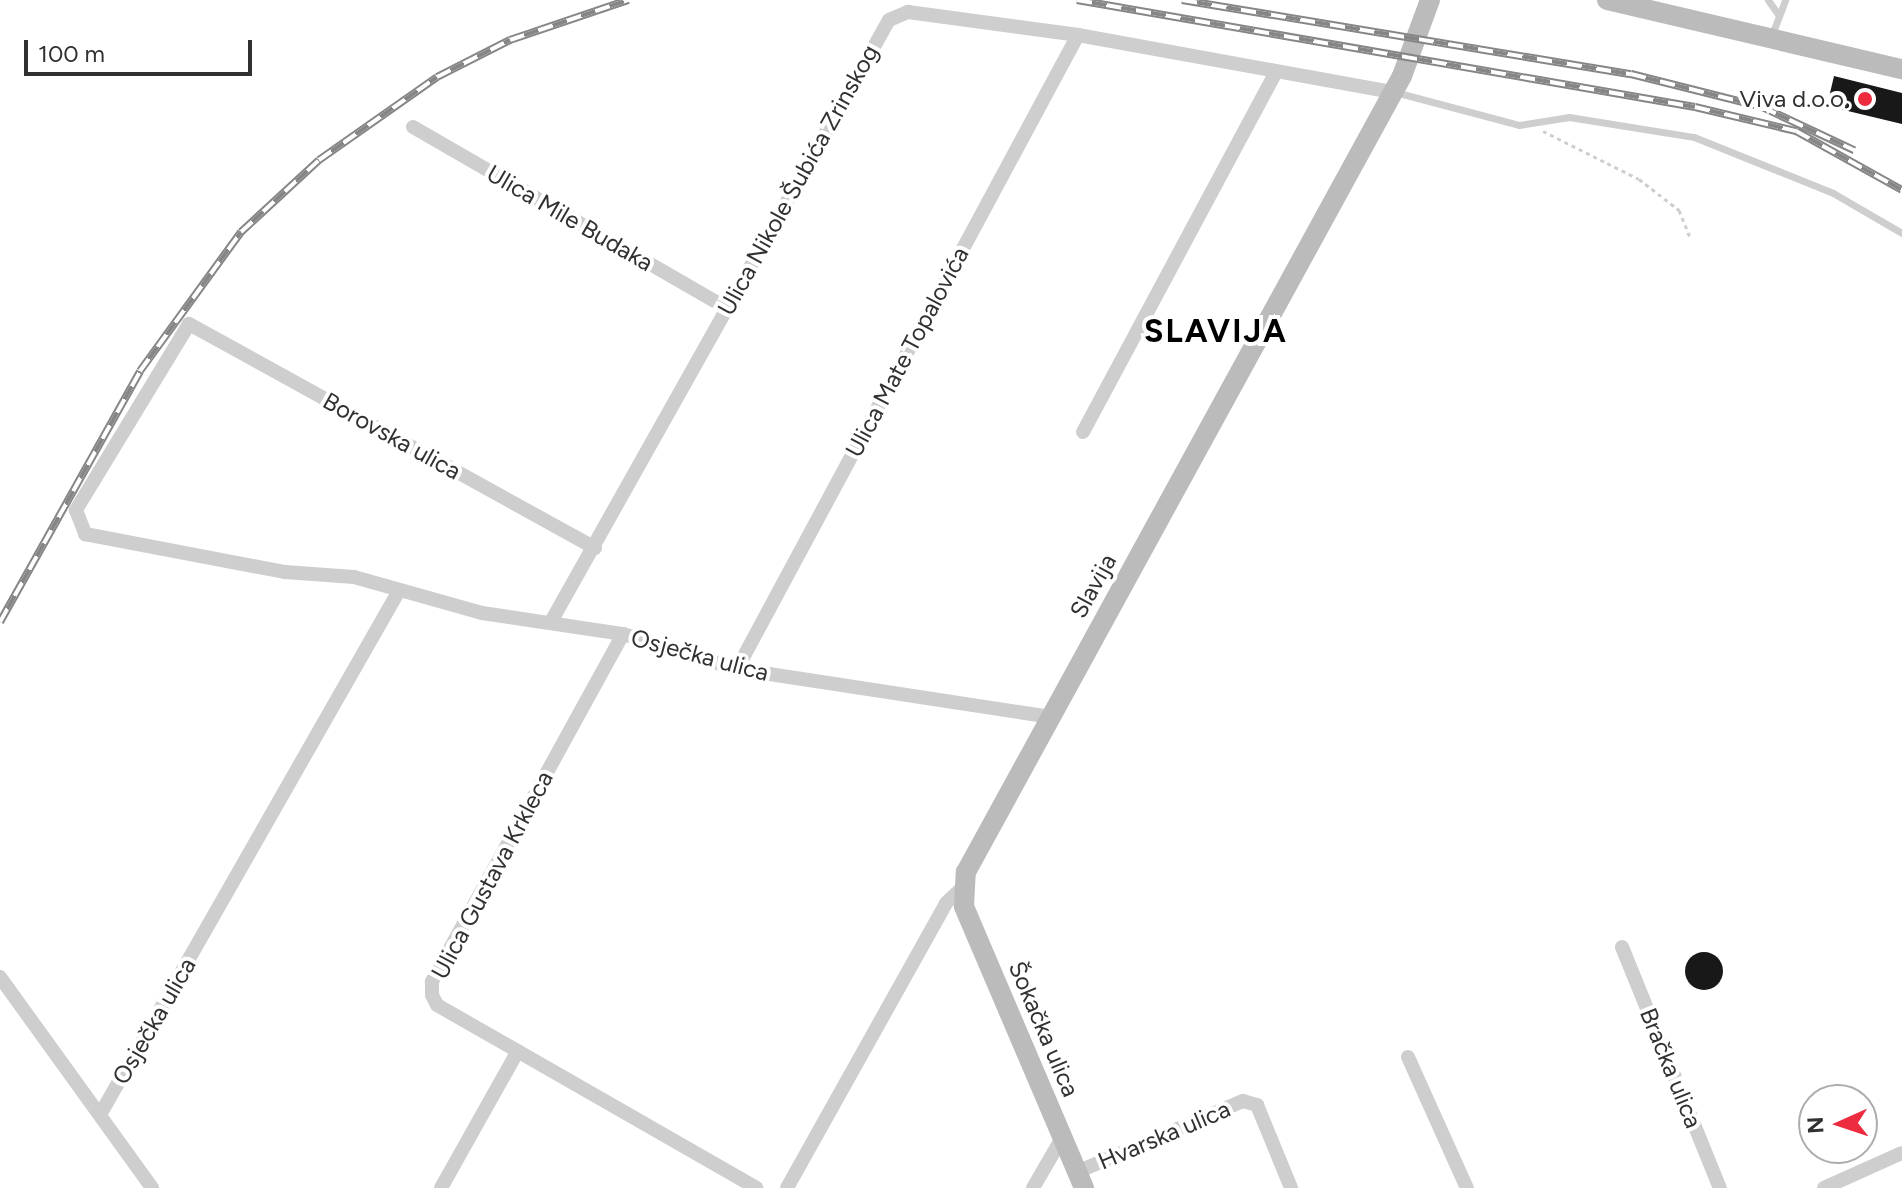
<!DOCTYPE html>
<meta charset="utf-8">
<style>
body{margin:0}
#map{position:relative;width:1902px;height:1188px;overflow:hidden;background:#fff;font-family:Figtree,sans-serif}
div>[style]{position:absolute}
.building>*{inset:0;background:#181818}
.round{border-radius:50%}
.path>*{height:3px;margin-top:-1.5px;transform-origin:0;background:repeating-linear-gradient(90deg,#cecece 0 4px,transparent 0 8px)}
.lane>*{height:7px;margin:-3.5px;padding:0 3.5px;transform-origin:3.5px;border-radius:3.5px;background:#cecece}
.street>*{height:14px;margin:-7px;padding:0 7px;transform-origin:7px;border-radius:7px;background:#cecece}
.secondary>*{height:20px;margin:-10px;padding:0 10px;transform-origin:10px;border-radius:10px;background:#bbb}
.rail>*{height:8px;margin-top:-4px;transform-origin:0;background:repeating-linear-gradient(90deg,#fff 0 15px,#868686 0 30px);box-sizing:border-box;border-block:2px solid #868686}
.dots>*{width:22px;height:22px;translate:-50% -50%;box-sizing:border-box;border:4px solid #fff;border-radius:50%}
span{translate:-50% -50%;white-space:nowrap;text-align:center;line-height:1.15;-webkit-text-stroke:8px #fff;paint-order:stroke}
.poi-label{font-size:24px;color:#313131}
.right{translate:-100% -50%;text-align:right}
.street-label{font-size:24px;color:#313131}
.district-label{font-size:32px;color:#000;font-weight:700;letter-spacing:2px}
.north{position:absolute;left:1798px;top:1084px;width:80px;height:80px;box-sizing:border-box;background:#fff;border:2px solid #adadad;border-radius:50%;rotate:267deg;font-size:22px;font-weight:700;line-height:32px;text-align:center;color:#313131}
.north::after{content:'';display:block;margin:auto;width:28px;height:36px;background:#ed2d3f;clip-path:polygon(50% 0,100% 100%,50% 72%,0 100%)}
.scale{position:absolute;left:24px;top:40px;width:228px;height:36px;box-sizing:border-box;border:4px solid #313131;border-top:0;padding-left:10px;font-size:24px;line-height:28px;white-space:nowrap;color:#313131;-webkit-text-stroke:6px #fff;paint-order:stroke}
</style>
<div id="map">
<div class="building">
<i style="clip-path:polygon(1834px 76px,1902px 93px,1902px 124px,1827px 106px)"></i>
<i class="round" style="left:1685px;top:952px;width:38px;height:38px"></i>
</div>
<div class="path">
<i style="left:1543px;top:131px;width:107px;rotate:26.6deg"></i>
<i style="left:1639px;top:179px;width:51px;rotate:37.8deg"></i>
<i style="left:1679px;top:210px;width:29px;rotate:68deg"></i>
</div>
<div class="lane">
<i style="left:1768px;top:0;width:19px;rotate:55deg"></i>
<i style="left:1771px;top:37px;width:40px;rotate:-69deg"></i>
<i style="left:1395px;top:92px;width:128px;rotate:14.9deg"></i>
<i style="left:1519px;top:125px;width:51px;rotate:-9.1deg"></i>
<i style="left:1569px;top:117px;width:127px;rotate:9.1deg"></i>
<i style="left:1694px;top:137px;width:150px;rotate:21.9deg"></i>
<i style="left:1833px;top:193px;width:80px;rotate:30.1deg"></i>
</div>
<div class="street">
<i style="left:413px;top:127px;width:362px;rotate:30deg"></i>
<i style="left:1083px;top:432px;width:408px;rotate:-61.8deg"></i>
<i style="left:595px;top:548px;width:464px;rotate:-151.1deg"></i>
<i style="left:189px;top:324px;width:218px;rotate:121.3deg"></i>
<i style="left:76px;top:510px;width:26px;rotate:69deg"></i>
<i style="left:85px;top:534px;width:204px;rotate:10.8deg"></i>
<i style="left:285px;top:572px;width:69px;rotate:4.1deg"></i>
<i style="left:354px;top:577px;width:133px;rotate:15.7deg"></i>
<i style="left:482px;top:613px;width:143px;rotate:8.5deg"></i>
<i style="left:623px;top:634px;width:119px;rotate:17.1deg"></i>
<i style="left:737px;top:669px;width:319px;rotate:8.7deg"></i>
<i style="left:552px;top:620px;width:688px;rotate:-60.68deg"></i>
<i style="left:889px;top:20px;width:21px;rotate:-23deg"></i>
<i style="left:908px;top:12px;width:172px;rotate:7.7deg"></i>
<i style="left:1078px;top:35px;width:320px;rotate:10.3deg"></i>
<i style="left:623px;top:634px;width:397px;rotate:118.8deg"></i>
<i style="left:432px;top:982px;width:13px;rotate:90deg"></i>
<i style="left:432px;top:995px;width:11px;rotate:63deg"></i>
<i style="left:437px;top:1005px;width:368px;rotate:29.8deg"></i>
<i style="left:737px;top:669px;width:720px;rotate:-61.73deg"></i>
<i style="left:1622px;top:947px;width:260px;rotate:67.9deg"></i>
<i style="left:0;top:977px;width:260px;rotate:54.2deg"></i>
<i style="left:1408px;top:1057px;width:144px;rotate:65.8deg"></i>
<i style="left:101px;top:1113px;width:597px;rotate:-60.3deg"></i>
<i style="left:1077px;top:1172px;width:181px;rotate:-23.2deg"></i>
<i style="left:1243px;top:1101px;width:15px;rotate:16deg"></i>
<i style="left:1257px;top:1105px;width:90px;rotate:67.7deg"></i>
<i style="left:441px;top:1188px;width:157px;rotate:-60.7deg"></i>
<i style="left:787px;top:1188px;width:326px;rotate:-60.8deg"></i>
<i style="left:946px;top:903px;width:21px;rotate:-43deg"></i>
<i style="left:1033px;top:1188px;width:58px;rotate:-59.9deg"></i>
<i style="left:1824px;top:1188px;width:85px;rotate:-24.2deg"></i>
</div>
<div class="secondary">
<i style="left:1607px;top:0;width:303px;rotate:13.2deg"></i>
<i style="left:1084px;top:1188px;width:306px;rotate:-113.1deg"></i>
<i style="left:964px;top:906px;width:34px;rotate:-87deg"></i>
<i style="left:966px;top:872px;width:908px;rotate:-61.29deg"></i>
<i style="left:1402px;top:76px;width:81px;rotate:-69.8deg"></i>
</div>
<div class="rail">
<i style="left:1077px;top:0;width:627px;rotate:9.82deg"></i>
<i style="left:1695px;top:107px;width:104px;rotate:13.4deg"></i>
<i style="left:1796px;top:131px;width:121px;rotate:29.1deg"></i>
<i style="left:1182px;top:0;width:455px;rotate:9.4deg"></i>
<i style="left:1631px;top:74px;width:135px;rotate:14.1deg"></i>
<i style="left:1762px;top:107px;width:102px;rotate:25.1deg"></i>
<i style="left:0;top:622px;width:287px;rotate:-60.8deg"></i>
<i style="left:140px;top:371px;width:172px;rotate:-54deg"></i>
<i style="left:241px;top:232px;width:106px;rotate:-42.7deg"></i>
<i style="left:319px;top:160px;width:144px;rotate:-35.1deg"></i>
<i style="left:437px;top:77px;width:82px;rotate:-26.9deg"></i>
<i style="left:510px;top:40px;width:125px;rotate:-18.7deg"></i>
</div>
<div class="dots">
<i style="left:1865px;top:99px;background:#ed2d3f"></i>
</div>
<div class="poi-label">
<span class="right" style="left:1849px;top:99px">Viva d.o.o.</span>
</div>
<div class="street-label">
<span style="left:798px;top:180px;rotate:-61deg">Ulica Nikole Šubića Zrinskog</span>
<span style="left:570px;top:218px;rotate:30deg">Ulica Mile Budaka</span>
<span style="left:907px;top:352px;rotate:-62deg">Ulica Mate Topalovića</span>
<span style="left:392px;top:436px;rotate:29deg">Borovska ulica</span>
<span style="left:1093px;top:586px;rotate:-61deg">Slavija</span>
<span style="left:700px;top:655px;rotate:15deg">Osječka ulica</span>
<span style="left:492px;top:875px;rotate:-62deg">Ulica Gustava Krkleca</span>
<span style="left:154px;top:1021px;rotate:-60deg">Osječka ulica</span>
<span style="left:1044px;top:1029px;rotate:67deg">Šokačka ulica</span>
<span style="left:1671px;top:1068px;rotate:68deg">Bračka ulica</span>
<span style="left:1164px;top:1135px;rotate:-23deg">Hvarska ulica</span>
</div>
<div class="district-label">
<span style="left:1216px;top:331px">SLAVIJA</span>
</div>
<div class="north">N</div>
<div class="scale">100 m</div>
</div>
